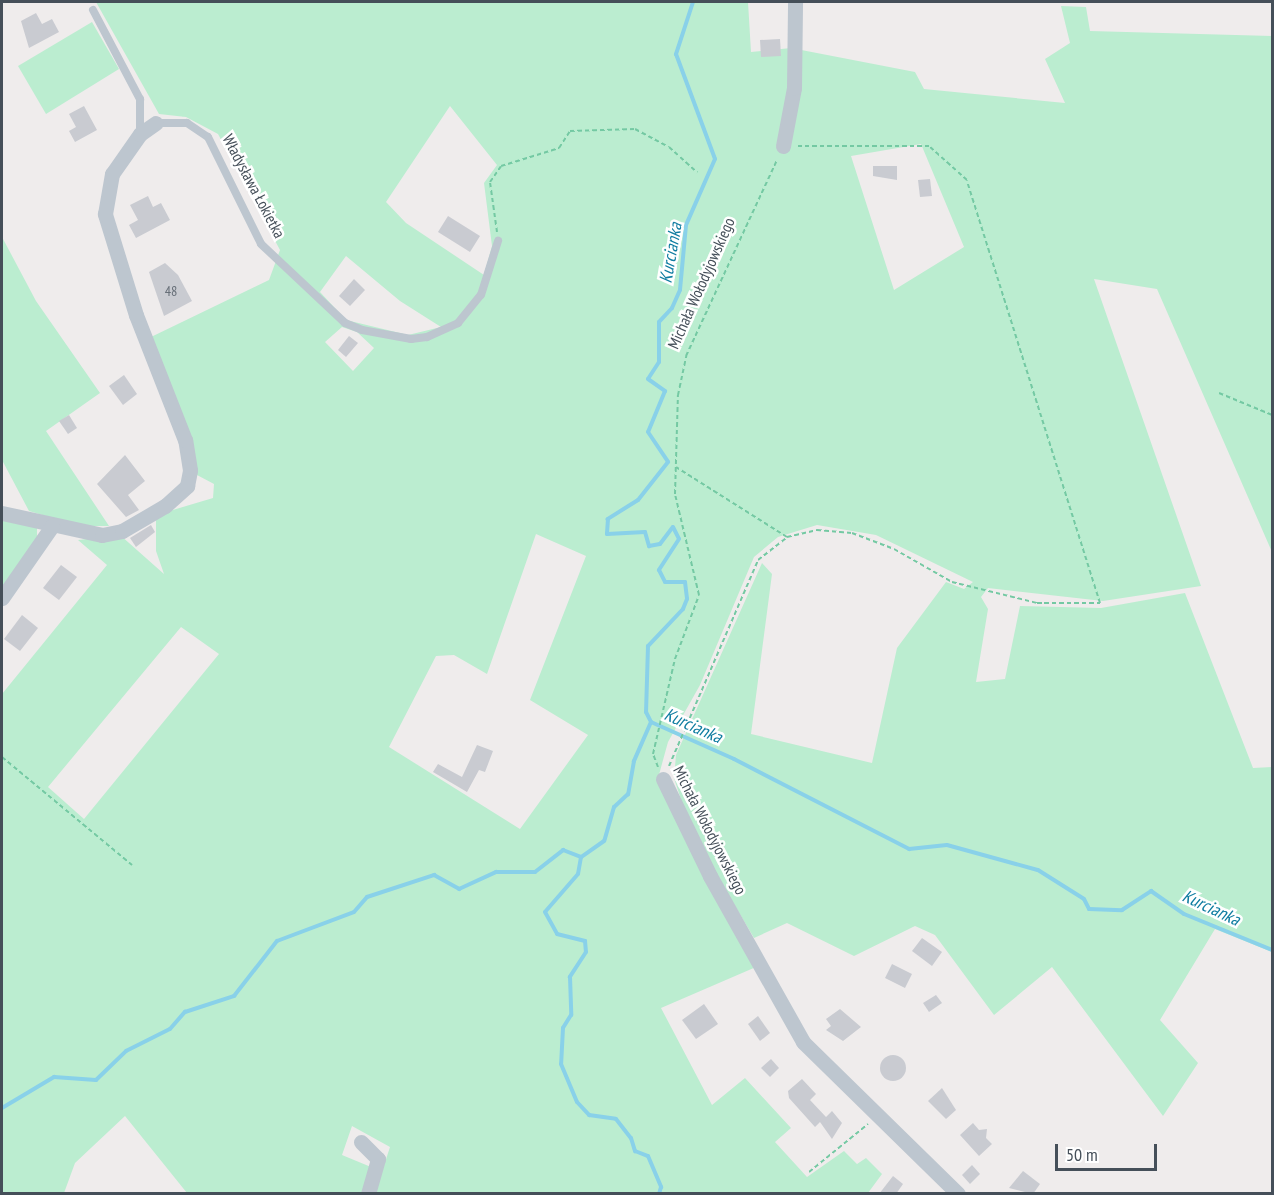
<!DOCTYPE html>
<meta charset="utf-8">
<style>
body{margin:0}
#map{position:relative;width:1274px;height:1195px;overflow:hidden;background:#efecec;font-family:"PT Sans Narrow",sans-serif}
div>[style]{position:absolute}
.green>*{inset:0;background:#bbedd0}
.stream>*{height:4px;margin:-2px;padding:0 2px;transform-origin:2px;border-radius:2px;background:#89d1e9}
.building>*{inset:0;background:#c9cbd1}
.round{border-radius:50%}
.path>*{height:2px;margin-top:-1px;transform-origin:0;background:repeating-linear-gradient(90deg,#74c9a3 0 4.5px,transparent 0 7.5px)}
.service>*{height:8px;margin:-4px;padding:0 4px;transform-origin:4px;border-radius:4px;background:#bdc6cf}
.minor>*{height:15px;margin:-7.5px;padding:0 7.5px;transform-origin:7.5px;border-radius:7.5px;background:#bdc6cf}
span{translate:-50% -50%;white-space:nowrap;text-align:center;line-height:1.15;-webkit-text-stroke:5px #fff;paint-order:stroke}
.number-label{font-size:14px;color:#666e77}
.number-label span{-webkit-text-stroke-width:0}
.street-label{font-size:16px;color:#454f59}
.water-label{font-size:18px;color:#107da1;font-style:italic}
.frame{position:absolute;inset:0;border:3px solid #454f59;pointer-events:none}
.scale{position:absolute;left:1055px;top:1144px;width:102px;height:27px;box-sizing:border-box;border:3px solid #454f59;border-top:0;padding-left:8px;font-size:18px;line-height:21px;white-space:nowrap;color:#454f59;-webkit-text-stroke:4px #fff;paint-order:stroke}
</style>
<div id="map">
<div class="green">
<i style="clip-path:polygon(evenodd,96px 2px,748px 2px,751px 52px,791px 48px,915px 72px,924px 89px,1065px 103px,1045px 59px,1070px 43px,1061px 6px,1086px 7px,1090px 31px,1272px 36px,1272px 552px,1157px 289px,1094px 279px,1201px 586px,1103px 601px,988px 588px,981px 597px,988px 609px,976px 682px,1005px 679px,1020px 606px,1101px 608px,1185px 593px,1253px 768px,1272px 767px,1272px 952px,1215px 929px,1160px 1020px,1198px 1063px,1163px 1116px,1052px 967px,994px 1015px,935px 935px,915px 926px,854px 956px,787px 923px,754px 938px,715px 872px,683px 806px,674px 778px,676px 755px,762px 563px,772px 574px,751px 734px,872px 763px,897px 648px,946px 582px,964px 589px,973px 582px,876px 535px,817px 525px,778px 537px,754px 557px,700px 685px,668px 742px,657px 782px,756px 967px,661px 1008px,712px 1105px,745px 1078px,791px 1128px,775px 1142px,807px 1177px,844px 1151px,857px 1164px,866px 1158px,882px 1174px,868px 1193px,375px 1193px,390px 1147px,352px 1126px,342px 1155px,371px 1167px,362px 1193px,187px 1193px,125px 1116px,75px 1163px,64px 1193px,2px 1194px,2px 694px,107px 565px,78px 540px,120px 535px,164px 574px,156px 551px,156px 515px,213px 498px,214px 484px,197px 475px,190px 437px,151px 337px,269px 280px,280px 250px,218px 134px,186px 117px,159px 114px,96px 2px,450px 106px,497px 165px,484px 183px,492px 246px,484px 275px,406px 223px,386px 202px,450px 106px,96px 2px,921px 144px,964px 247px,894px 290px,851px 156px,921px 144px,96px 2px,346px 256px,400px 301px,441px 327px,408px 335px,346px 320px,320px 292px,346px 256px,96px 2px,342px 327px,357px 332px,374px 348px,353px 371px,325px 342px,342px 327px,96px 2px,536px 534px,586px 556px,530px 700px,588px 735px,520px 829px,389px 747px,436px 656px,454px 655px,487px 674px,536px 534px,96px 2px,181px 627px,219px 654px,84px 819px,48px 787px,181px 627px)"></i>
<i style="clip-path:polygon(92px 22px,119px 69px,46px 114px,18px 66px)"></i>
<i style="clip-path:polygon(2px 237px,36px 301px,100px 393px,46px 431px,109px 526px,79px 526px,29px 511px,2px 460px)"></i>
<i style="clip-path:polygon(2px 519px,37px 528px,37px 540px,2px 592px)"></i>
</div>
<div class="stream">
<i style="left:693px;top:2px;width:55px;rotate:108.1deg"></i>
<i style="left:676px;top:54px;width:112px;rotate:69.6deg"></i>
<i style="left:715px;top:159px;width:72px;rotate:113.7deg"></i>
<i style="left:686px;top:225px;width:65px;rotate:95.3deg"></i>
<i style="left:680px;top:290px;width:20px;rotate:114deg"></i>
<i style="left:672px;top:308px;width:19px;rotate:133deg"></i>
<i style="left:659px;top:322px;width:40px;rotate:90deg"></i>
<i style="left:659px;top:362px;width:20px;rotate:123deg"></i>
<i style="left:648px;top:379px;width:21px;rotate:35deg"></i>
<i style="left:665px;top:391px;width:44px;rotate:112.5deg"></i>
<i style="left:648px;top:432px;width:36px;rotate:56deg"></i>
<i style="left:668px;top:462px;width:48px;rotate:128.3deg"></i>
<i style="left:638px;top:500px;width:36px;rotate:148deg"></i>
<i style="left:608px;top:519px;width:15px;rotate:94deg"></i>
<i style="left:607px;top:534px;width:38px;rotate:-3deg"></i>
<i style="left:645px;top:532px;width:15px;rotate:74deg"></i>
<i style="left:649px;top:546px;width:11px;rotate:-10deg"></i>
<i style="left:660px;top:544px;width:21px;rotate:-53deg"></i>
<i style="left:673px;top:527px;width:13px;rotate:63deg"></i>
<i style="left:679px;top:539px;width:37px;rotate:123deg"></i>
<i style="left:659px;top:570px;width:13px;rotate:63deg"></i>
<i style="left:665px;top:582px;width:20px"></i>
<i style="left:685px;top:582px;width:17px;rotate:83deg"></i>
<i style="left:687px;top:599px;width:11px;rotate:112deg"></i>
<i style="left:683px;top:609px;width:51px;rotate:133.4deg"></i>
<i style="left:648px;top:646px;width:66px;rotate:91.7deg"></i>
<i style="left:646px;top:712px;width:11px;rotate:63deg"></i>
<i style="left:651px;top:722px;width:91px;rotate:24deg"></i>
<i style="left:734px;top:759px;width:197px;rotate:27.2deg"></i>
<i style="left:909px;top:849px;width:38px;rotate:-6deg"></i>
<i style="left:947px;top:845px;width:94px;rotate:15.4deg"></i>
<i style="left:1038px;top:870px;width:54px;rotate:32.2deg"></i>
<i style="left:1084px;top:899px;width:11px;rotate:63deg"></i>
<i style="left:1089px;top:909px;width:33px;rotate:2deg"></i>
<i style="left:1122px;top:910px;width:35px;rotate:-33deg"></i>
<i style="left:1151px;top:891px;width:40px;rotate:34.9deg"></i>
<i style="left:1184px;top:914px;width:95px;rotate:22.2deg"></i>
<i style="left:651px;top:722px;width:43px;rotate:113.6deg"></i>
<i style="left:634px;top:761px;width:34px;rotate:100deg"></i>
<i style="left:628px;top:794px;width:19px;rotate:137deg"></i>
<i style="left:614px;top:807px;width:35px;rotate:106deg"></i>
<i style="left:604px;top:841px;width:28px;rotate:145deg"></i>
<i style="left:581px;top:857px;width:17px;rotate:100deg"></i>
<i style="left:578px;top:874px;width:50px;rotate:131deg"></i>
<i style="left:545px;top:912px;width:25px;rotate:61deg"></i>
<i style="left:557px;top:934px;width:29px;rotate:14deg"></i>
<i style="left:585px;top:941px;width:11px;rotate:85deg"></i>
<i style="left:586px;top:952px;width:30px;rotate:123deg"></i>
<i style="left:570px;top:977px;width:38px;rotate:88deg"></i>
<i style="left:571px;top:1015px;width:15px;rotate:122deg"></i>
<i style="left:563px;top:1028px;width:36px;rotate:93deg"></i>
<i style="left:561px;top:1064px;width:41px;rotate:67.2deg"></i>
<i style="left:577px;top:1102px;width:18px;rotate:47deg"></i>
<i style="left:589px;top:1115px;width:27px;rotate:8deg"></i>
<i style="left:616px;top:1119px;width:24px;rotate:52deg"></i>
<i style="left:631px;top:1138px;width:14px;rotate:73deg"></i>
<i style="left:635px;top:1151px;width:14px;rotate:21deg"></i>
<i style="left:648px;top:1156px;width:34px;rotate:67deg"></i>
<i style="left:661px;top:1187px;width:7px;rotate:106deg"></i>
<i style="left:2px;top:1108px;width:61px;rotate:-30.8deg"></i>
<i style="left:54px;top:1077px;width:42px;rotate:4.1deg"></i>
<i style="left:96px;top:1080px;width:42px;rotate:-44deg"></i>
<i style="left:126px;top:1051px;width:49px;rotate:-26.6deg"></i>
<i style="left:170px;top:1029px;width:23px;rotate:-49deg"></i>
<i style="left:185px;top:1012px;width:52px;rotate:-18.1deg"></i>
<i style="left:234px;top:996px;width:70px;rotate:-52deg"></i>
<i style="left:277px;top:941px;width:82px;rotate:-20.6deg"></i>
<i style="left:354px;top:912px;width:20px;rotate:-49deg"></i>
<i style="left:367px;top:897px;width:71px;rotate:-18.2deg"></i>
<i style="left:434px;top:875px;width:29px;rotate:29deg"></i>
<i style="left:459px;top:889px;width:41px;rotate:-24.7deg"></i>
<i style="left:496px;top:872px;width:39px"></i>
<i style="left:535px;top:872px;width:36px;rotate:-38deg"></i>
<i style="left:563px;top:850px;width:19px;rotate:21deg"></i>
</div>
<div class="building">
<i style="clip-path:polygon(36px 13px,42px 24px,52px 19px,59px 32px,29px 48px,21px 21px)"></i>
<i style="clip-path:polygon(780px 39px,781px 56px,761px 57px,760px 40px)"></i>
<i style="clip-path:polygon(84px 106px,97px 130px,75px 142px,69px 131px,76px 127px,69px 114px)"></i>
<i style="clip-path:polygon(873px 166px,897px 166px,897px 180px,873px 176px)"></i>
<i style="clip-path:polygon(930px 179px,932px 196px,920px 197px,918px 180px)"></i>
<i style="clip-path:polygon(148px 196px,153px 207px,161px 203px,170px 220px,136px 238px,129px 225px,138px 220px,130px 205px)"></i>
<i style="clip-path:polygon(448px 216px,480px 236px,470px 252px,438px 232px)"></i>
<i style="clip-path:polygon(165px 263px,178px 275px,192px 301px,164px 316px,149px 272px)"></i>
<i style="clip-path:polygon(354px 279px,365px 290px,350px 306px,339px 296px)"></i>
<i style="clip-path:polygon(349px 336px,358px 343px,346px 357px,338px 350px)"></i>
<i style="clip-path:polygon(124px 375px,137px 394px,123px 405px,109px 386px)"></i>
<i style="clip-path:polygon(69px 415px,77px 428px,68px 434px,59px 421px)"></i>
<i style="clip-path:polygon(125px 455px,145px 481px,128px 495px,139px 510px,126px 517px,97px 484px)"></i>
<i style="clip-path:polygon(151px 525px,155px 532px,136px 547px,130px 538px)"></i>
<i style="clip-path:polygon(61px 565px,77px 577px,59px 600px,43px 588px)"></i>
<i style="clip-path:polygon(22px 615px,38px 628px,20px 651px,4px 639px)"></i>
<i style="clip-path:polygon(477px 745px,493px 751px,485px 772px,479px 770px,467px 792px,433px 772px,438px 764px,462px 777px)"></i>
<i style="clip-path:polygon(922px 938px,942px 952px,932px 966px,912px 951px)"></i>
<i style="clip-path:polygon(892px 964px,912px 974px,905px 988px,885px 978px)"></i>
<i style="clip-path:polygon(936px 995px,942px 1003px,929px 1012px,923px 1003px)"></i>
<i style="clip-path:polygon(704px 1004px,718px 1024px,696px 1039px,682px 1020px)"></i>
<i style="clip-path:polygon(840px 1009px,861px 1027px,843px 1041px,826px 1030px,831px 1026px,826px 1019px)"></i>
<i style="clip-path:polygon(758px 1016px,770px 1033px,760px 1041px,748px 1024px)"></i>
<i class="round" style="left:880px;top:1055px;width:26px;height:26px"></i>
<i style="clip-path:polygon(771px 1059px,779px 1068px,770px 1077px,761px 1068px)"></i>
<i style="clip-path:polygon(802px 1079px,816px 1094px,810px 1100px,826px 1117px,832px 1111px,842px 1123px,832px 1139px,820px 1122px,815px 1127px,789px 1098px,788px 1091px)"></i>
<i style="clip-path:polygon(942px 1088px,956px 1110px,946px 1119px,928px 1101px)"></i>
<i style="clip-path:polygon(973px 1123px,979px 1130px,987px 1129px,986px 1138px,992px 1144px,979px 1156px,960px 1135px)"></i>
<i style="clip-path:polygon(972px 1165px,980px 1174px,970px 1184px,962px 1175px)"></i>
<i style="clip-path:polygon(1023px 1171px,1040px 1184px,1033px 1194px,1009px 1188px)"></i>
<i style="clip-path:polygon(893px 1176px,903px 1184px,896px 1194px,879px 1194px)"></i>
</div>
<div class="path">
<i style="left:497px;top:232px;width:50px;rotate:-98deg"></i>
<i style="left:490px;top:182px;width:19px;rotate:-55deg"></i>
<i style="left:501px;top:166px;width:61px;rotate:-17.2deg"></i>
<i style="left:559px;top:148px;width:20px;rotate:-57deg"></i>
<i style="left:570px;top:131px;width:65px;rotate:-1.8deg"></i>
<i style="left:635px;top:129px;width:38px;rotate:28deg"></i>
<i style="left:669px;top:147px;width:38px;rotate:42deg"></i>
<i style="left:1219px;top:393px;width:57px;rotate:22.5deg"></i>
<i style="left:787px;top:537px;width:31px;rotate:-13deg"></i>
<i style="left:817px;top:530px;width:35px;rotate:5deg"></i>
<i style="left:852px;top:533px;width:45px;rotate:20.9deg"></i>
<i style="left:894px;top:549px;width:67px;rotate:29.6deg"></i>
<i style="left:952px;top:582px;width:88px;rotate:13.9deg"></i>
<i style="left:1037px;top:603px;width:63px"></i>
<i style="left:1100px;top:603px;width:443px;rotate:-107.5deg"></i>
<i style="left:967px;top:180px;width:51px;rotate:-138.2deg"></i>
<i style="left:929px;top:146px;width:131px;rotate:180deg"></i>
<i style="left:2px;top:757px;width:169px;rotate:39.7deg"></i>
<i style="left:669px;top:766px;width:224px;rotate:-66.6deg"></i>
<i style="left:758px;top:560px;width:37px;rotate:-38deg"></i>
<i style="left:787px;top:537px;width:131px;rotate:-147.8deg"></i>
<i style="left:658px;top:767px;width:14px;rotate:-111deg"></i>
<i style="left:653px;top:754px;width:98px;rotate:-77deg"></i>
<i style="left:675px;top:659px;width:68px;rotate:-69.4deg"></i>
<i style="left:699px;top:595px;width:104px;rotate:-103.4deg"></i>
<i style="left:675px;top:494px;width:99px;rotate:-88.3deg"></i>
<i style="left:678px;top:395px;width:40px;rotate:-78deg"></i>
<i style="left:686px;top:356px;width:216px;rotate:-65.1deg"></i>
<i style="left:809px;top:1172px;width:76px;rotate:-39.1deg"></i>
</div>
<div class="service">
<i style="left:93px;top:10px;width:101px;rotate:62.2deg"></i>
<i style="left:140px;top:99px;width:33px;rotate:90deg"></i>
<i style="left:156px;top:123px;width:31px"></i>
<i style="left:187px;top:123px;width:25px;rotate:34deg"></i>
<i style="left:208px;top:137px;width:119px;rotate:63.6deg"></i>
<i style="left:261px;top:244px;width:115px;rotate:43.2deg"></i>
<i style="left:345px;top:323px;width:18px;rotate:22deg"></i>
<i style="left:362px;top:330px;width:50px;rotate:10.4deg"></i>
<i style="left:411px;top:339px;width:16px;rotate:-7deg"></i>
<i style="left:427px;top:337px;width:34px;rotate:-24deg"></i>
<i style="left:458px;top:323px;width:36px;rotate:-51deg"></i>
<i style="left:481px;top:295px;width:57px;rotate:-72.5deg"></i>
</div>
<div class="minor">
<i style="left:783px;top:146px;width:59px;rotate:-79.3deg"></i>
<i style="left:794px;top:88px;width:86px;rotate:-89.3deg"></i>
<i style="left:2px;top:513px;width:102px;rotate:12.4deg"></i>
<i style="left:102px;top:535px;width:20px;rotate:-11deg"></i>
<i style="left:122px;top:531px;width:50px;rotate:-30.2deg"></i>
<i style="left:165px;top:506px;width:30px;rotate:-42deg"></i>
<i style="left:187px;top:486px;width:16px;rotate:-79deg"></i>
<i style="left:190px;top:470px;width:30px;rotate:-99deg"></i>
<i style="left:185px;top:440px;width:134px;rotate:-111.4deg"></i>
<i style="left:136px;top:315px;width:106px;rotate:-107.1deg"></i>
<i style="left:105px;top:214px;width:41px;rotate:-80.1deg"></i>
<i style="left:112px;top:174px;width:49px;rotate:-55deg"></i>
<i style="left:140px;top:134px;width:19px;rotate:-35deg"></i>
<i style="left:2px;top:598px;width:88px;rotate:-55.2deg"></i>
<i style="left:663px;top:779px;width:108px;rotate:64.1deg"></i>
<i style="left:710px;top:876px;width:190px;rotate:60.7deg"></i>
<i style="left:803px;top:1042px;width:217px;rotate:44.4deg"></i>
<i style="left:361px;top:1142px;width:24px;rotate:45deg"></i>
<i style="left:378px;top:1159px;width:36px;rotate:106deg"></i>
</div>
<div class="number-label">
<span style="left:171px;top:291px">48</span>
</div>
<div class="street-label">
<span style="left:254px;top:186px;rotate:62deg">Władysława Łokietka</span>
<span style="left:701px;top:283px;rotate:-66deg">Michała Wołodyjowskiego</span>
<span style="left:710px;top:830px;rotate:63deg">Michała Wołodyjowskiego</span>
</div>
<div class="water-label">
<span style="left:671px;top:253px;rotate:-80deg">Kurcianka</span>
<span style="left:693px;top:726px;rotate:24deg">Kurcianka</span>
<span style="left:1211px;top:908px;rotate:25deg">Kurcianka</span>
</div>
<div class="frame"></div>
<div class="scale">50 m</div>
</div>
